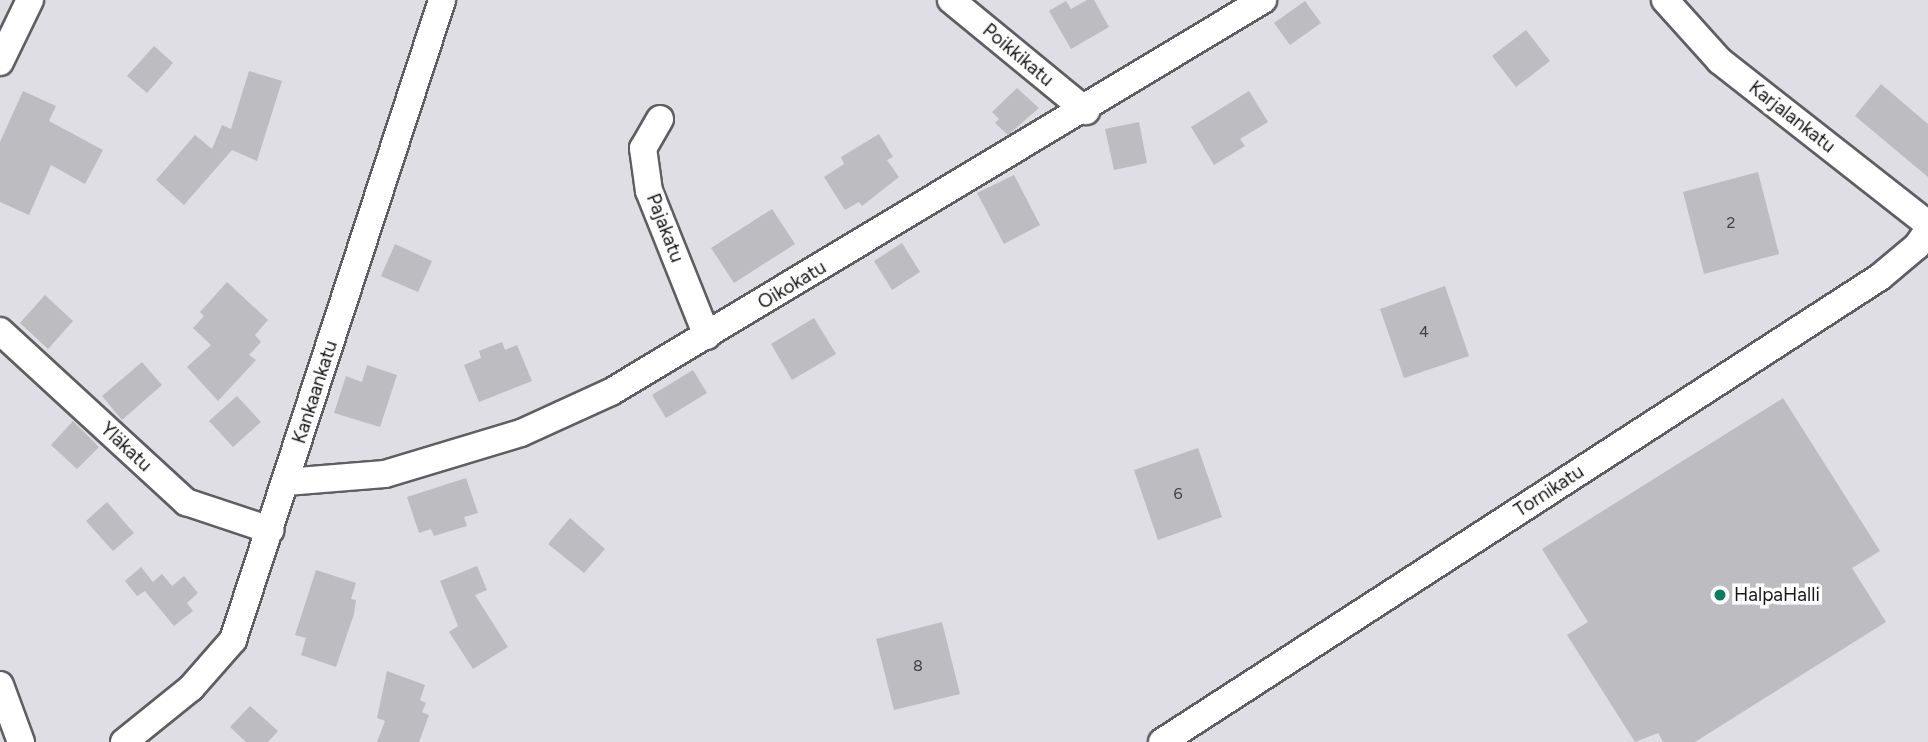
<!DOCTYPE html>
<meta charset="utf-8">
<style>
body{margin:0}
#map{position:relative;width:1928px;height:742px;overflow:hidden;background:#dfdee4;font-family:Figtree,sans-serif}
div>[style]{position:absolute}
.building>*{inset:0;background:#bdbcc1}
.roads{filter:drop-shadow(2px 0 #5f5e62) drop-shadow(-2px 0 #5f5e62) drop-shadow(0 2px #5f5e62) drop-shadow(0 -2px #5f5e62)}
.minor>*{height:26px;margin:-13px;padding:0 13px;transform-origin:13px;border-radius:13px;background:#fff}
.dots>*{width:19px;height:19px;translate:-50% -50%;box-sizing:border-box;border:4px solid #fff;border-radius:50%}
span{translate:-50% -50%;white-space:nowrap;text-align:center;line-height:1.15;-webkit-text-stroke:7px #fff;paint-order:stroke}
.number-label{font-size:16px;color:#404043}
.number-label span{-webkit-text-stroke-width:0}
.street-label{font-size:19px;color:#171719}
.poi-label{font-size:19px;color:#171719}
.left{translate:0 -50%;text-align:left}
</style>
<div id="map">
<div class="building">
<i style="clip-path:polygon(1087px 0,1094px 0,1109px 27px,1071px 49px,1049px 11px,1066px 1px,1071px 9px)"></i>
<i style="clip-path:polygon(1305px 1px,1321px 23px,1290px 45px,1274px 23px)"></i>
<i style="clip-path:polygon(1526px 30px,1550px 61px,1516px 87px,1492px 56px)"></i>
<i style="clip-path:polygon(154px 46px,173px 63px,147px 93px,127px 76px)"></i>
<i style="clip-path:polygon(249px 71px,282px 81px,257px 161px,232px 150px,184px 205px,156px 180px,195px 135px,212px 149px,222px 125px,231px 129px)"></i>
<i style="clip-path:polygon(1881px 84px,1928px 124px,1928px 177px,1855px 116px)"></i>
<i style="clip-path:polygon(1017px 88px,1039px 108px,1008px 135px,995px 123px,999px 119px,992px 112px)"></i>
<i style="clip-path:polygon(23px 91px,56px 106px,49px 121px,103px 150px,85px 184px,51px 165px,29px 215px,0 202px,0 142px)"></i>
<i style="clip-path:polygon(1249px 91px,1268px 122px,1240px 139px,1245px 146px,1214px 165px,1191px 127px)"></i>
<i style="clip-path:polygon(1139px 122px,1147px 163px,1114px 170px,1105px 129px)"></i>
<i style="clip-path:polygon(879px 134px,893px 157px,887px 160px,899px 177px,862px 206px,859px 202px,845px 210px,824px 177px,844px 164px,841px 157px)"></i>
<i style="clip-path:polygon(1758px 172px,1779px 254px,1704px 274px,1683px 192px)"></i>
<i style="clip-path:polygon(1014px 175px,1040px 225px,1004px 244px,977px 193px)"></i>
<i style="clip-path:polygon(772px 209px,795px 244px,734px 283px,711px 248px)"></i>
<i style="clip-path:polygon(902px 243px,920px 272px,892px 290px,874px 261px)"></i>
<i style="clip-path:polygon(395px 244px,432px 261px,418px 292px,381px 276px)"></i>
<i style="clip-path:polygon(227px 282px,268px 320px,255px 335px,261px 342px,249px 355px,256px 360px,218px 401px,187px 367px,211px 345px,193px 328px,204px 316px,200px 312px)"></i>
<i style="clip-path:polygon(1445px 286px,1469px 356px,1404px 378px,1380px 309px)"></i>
<i style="clip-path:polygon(45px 295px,73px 321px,48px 349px,20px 323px)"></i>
<i style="clip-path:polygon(814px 318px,836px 354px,792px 380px,771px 344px)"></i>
<i style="clip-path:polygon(502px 342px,505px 350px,517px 345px,532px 381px,479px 402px,464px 365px,481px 358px,479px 351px)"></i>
<i style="clip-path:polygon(142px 362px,162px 385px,122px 420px,102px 396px)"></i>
<i style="clip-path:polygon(367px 365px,397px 375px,380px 427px,334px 413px,346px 376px,362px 382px)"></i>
<i style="clip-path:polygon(693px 370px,707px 393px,666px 418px,652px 395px)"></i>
<i style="clip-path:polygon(237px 396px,261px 422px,233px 447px,209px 421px)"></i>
<i style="clip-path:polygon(1783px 398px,1880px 551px,1852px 568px,1886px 622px,1695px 742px,1663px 742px,1658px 733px,1635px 742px,1567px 635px,1588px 622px,1542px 549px)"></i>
<i style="clip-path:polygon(73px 421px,99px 447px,77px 469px,51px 445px)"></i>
<i style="clip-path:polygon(1198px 448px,1222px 517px,1158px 540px,1134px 470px)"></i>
<i style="clip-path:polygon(466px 478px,478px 513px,464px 517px,467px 526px,434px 536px,431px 529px,419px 533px,407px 497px)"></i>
<i style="clip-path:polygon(107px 502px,134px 533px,113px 551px,86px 521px)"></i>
<i style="clip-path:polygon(570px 518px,605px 549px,584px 573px,548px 544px)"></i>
<i style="clip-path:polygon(477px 566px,487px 590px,475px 595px,508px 647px,473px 669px,449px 632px,458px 626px,440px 581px)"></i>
<i style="clip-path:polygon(141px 567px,153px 582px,162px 574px,172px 586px,184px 576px,198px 593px,187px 603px,193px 611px,174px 626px,145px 591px,137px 596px,125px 581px)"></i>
<i style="clip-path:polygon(316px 570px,356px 583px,351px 599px,356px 600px,354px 614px,336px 667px,301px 655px,306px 638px,295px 635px)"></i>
<i style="clip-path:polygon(942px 622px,960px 694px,894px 710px,876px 639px)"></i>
<i style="clip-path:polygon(387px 671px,425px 685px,420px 700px,426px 703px,422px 712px,429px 715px,419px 742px,377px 742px,385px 721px,377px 718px)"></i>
<i style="clip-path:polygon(250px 706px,278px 731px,268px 742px,246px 742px,230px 727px)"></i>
</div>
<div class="roads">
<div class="minor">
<i style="left:951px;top:0;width:175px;rotate:39.4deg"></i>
<i style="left:1665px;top:0;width:82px;rotate:48deg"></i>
<i style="left:1720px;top:61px;width:264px;rotate:38.1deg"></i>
<i style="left:0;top:62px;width:69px;rotate:-64.2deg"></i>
<i style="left:660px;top:119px;width:34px;rotate:120deg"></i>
<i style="left:643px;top:148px;width:43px;rotate:82.1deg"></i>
<i style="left:649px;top:191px;width:156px;rotate:68.2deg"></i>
<i style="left:0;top:331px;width:253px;rotate:42.6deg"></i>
<i style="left:186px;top:502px;width:89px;rotate:18.4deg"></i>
<i style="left:286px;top:482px;width:99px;rotate:-4.6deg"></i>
<i style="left:385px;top:474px;width:142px;rotate:-16.8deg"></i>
<i style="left:521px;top:433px;width:99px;rotate:-24.5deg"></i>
<i style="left:611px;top:392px;width:761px;rotate:-31.02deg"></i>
<i style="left:0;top:685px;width:61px;rotate:69.8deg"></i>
<i style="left:124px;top:742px;width:86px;rotate:-38.9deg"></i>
<i style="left:191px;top:688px;width:64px;rotate:-48.8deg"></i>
<i style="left:233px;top:640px;width:673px;rotate:-71.91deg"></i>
<i style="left:1162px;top:742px;width:855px;rotate:-32.93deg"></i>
<i style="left:1880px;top:277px;width:48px;rotate:-40deg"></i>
<i style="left:1917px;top:246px;width:19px;rotate:-55deg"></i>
</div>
</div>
<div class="dots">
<i style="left:1720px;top:595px;background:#087e5c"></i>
</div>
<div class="number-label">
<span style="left:1731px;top:223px">2</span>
<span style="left:1424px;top:332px">4</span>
<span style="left:1178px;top:494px">6</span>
<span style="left:918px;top:666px">8</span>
</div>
<div class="street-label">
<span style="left:1018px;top:55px;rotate:40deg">Poikkikatu</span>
<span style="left:1792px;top:117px;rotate:38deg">Karjalankatu</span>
<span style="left:665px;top:228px;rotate:69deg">Pajakatu</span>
<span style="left:792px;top:285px;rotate:-31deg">Oikokatu</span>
<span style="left:315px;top:392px;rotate:-72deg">Kankaankatu</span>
<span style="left:126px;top:447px;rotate:43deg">Yläkatu</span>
<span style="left:1549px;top:491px;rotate:-33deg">Tornikatu</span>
</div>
<div class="poi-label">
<span class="left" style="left:1734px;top:595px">HalpaHalli</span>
</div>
</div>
